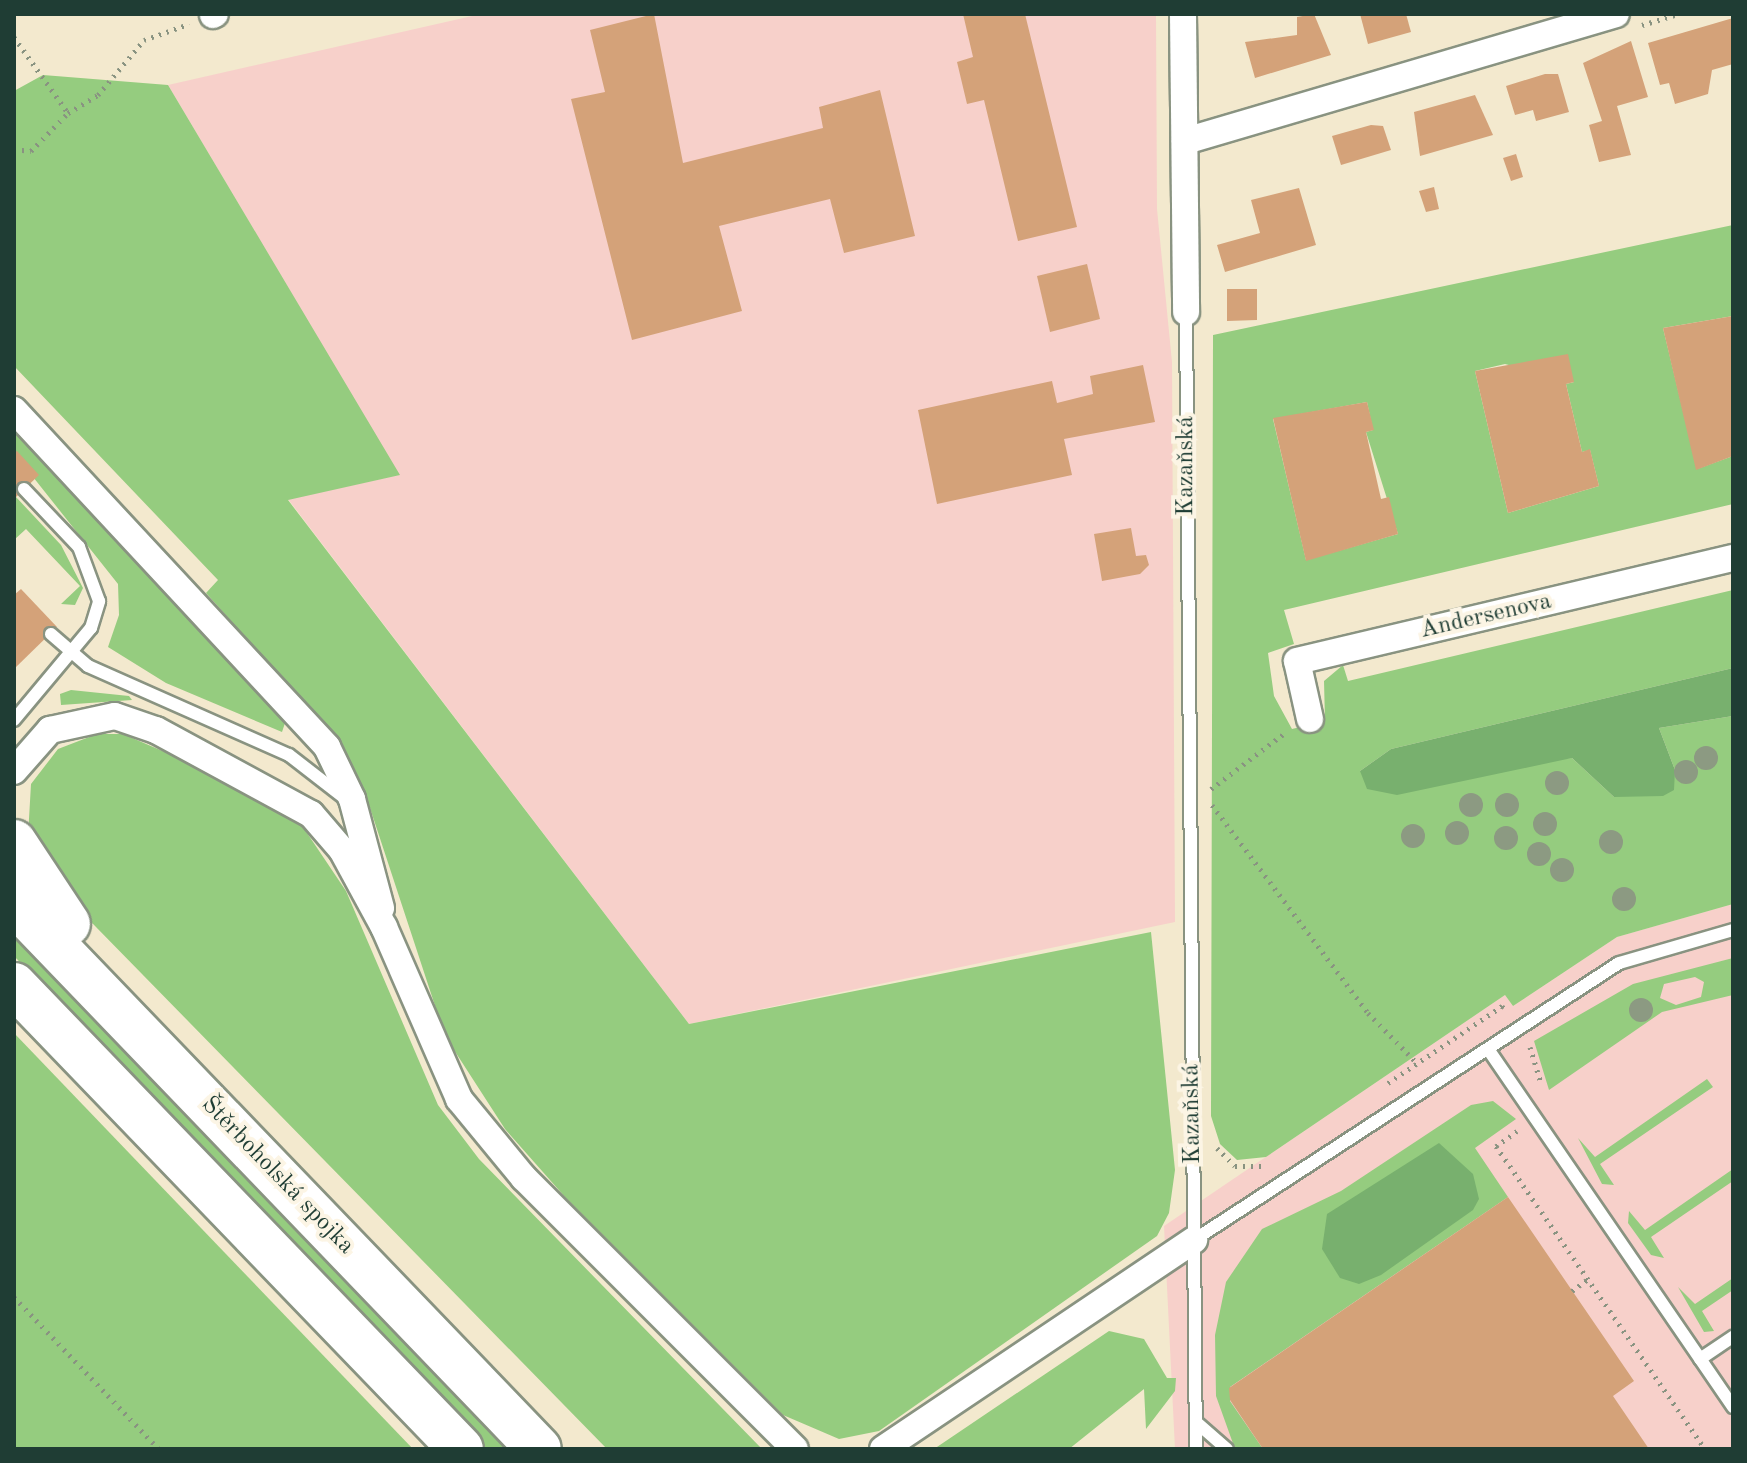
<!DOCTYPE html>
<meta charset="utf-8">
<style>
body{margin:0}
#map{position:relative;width:1747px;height:1463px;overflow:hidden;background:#f3e9ce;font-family:"Old Standard TT",serif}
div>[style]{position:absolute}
.built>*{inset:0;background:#f7d0ca}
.green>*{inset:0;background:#95cc7f}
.forest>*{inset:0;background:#78b06e}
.building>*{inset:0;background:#d4a279}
.path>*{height:5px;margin-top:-2.5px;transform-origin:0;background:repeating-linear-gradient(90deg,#899381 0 2px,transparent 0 8px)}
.roads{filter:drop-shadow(2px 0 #899381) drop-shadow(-2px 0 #899381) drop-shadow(0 2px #899381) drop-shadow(0 -2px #899381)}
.lane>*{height:12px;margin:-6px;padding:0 6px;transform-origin:6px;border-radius:6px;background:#fff}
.street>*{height:26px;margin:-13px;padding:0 13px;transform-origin:13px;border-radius:13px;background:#fff}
.highway>*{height:44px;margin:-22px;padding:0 22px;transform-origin:22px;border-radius:22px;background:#fff}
.trees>*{width:24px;height:24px;margin:-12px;border-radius:50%;background:#8c9a82}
span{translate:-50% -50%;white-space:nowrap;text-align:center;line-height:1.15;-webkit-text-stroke:8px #fcf5e5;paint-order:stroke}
.street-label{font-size:24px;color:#1f3d34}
.frame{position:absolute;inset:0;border:16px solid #1f3d34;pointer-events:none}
</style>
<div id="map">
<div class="built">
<i style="clip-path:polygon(481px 14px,1156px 14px,1157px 209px,1172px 362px,1175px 922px,689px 1024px,288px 499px,399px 475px,168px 85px)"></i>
<i style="clip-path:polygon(1733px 904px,1733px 1449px,1175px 1449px,1164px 1226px,1505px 995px,1513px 1006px,1617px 937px)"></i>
</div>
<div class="green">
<i style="clip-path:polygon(43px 75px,168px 85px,400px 475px,288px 500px,689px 1024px,1151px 932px,1175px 1170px,1169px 1213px,1157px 1236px,879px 1431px,839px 1439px,783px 1415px,565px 1197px,505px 1129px,445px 1036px,369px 805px,333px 735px,206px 593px,218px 580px,14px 366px,14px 91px)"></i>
<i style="clip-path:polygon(evenodd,1733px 225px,1733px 316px,1663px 328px,1697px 469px,1733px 456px,1733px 504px,1284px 610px,1294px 644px,1268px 653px,1274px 696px,1292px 729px,1325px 721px,1324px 681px,1343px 665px,1348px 681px,1733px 590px,1733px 668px,1391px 749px,1360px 771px,1572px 758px,1614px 797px,1675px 770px,1659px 728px,1733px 716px,1733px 904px,1617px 937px,1513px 1006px,1505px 995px,1266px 1157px,1237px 1160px,1220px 1144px,1211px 1116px,1213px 335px,1733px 225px,1505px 364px,1574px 382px,1566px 384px,1582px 452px,1590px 450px,1599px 486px,1508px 513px,1475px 371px,1505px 364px,1733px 225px,1367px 402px,1373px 430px,1366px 432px,1398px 534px,1306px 560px,1273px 419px,1367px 402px)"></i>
<i style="clip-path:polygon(14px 432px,286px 720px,282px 732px,166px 683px,108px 647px,119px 615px,118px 584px,14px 453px)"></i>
<i style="clip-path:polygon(16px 497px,61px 545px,83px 588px,75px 605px,61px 604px,80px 586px,26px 529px,14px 540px)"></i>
<i style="clip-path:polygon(71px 690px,129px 696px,132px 700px,61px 705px,60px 694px)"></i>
<i style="clip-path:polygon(97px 734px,123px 734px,181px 759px,303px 827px,346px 891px,438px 1105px,479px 1159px,762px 1449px,607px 1449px,50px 880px,28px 836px,31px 784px,58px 749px)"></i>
<i style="clip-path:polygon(14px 931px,510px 1449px,487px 1449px,67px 1012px,14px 956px)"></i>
<i style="clip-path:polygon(evenodd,1733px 958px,1733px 995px,1662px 1012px,1549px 1090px,1534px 1041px,1633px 984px,1733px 958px,1695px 977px,1704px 982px,1701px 997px,1676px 1005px,1660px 998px,1664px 984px,1695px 977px)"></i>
<i style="clip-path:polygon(14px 1033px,413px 1449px,14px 1449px)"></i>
<i style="clip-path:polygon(1707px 1079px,1713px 1087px,1600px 1164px,1614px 1185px,1602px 1184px,1578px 1138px,1595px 1157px)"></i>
<i style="clip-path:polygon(1493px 1101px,1516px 1119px,1475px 1148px,1508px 1197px,1230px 1387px,1230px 1401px,1263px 1449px,1235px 1449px,1216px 1396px,1215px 1335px,1226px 1282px,1262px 1229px,1341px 1191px,1471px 1105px)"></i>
<i style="clip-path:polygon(1733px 1169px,1733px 1181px,1651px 1237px,1664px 1258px,1651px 1255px,1628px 1223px,1629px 1211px,1645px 1230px)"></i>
<i style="clip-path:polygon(1733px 1278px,1733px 1290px,1702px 1311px,1714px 1331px,1704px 1332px,1678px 1287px,1695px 1304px)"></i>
<i style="clip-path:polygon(1109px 1331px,1144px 1339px,1167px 1378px,1176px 1378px,1175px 1391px,1146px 1429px,1144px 1389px,1069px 1449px,934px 1449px)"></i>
</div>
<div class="forest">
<i style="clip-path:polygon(1733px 668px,1733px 716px,1659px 728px,1675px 770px,1674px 790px,1663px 796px,1614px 797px,1572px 758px,1397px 795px,1367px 789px,1360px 771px,1391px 749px)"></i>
<i style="clip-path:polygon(1439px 1143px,1473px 1174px,1479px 1199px,1473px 1210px,1381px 1275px,1359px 1284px,1340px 1278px,1322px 1249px,1327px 1214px)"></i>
</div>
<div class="building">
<i style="clip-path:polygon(654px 14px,683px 163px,823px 128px,819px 107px,880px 90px,915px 236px,844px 253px,830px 199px,719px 226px,742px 311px,632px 340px,571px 99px,605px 92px,590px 30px)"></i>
<i style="clip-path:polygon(963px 14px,1025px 14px,1077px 227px,1018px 241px,984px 100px,967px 104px,957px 62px,973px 57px)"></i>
<i style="clip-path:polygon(1314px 14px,1331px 55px,1255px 78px,1245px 42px,1297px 35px,1297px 17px)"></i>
<i style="clip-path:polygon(1360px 14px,1406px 14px,1411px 32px,1368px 44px)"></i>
<i style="clip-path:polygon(1733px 18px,1733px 64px,1712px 70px,1708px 94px,1675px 104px,1669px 83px,1660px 85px,1648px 43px)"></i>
<i style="clip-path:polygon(1631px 41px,1648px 97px,1617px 106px,1631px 155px,1599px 162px,1589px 125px,1602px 121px,1583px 63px)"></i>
<i style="clip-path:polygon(1545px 74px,1558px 74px,1569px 112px,1536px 121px,1533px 110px,1515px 115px,1506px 86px)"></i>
<i style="clip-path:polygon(1475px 95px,1493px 135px,1420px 156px,1414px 112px)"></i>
<i style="clip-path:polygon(1371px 125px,1383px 126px,1391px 150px,1341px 165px,1332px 136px)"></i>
<i style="clip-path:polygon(1516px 154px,1523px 177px,1511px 181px,1503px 158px)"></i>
<i style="clip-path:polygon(1434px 187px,1439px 209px,1426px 212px,1419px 191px)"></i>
<i style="clip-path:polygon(1299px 188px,1316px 245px,1225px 272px,1217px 245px,1260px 233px,1251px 200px)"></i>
<i style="clip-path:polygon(1087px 264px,1100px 319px,1050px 332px,1037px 276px)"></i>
<i style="clip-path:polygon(1227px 289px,1257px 289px,1257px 320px,1227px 321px)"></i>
<i style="clip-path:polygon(1733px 316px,1733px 456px,1696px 470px,1663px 328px)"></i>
<i style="clip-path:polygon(1568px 354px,1574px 382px,1566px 384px,1582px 452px,1590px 449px,1599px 486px,1508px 513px,1475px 371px)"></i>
<i style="clip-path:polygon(1143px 365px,1155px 422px,1064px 439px,1072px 475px,937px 504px,918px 410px,1052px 381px,1057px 403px,1093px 394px,1090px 376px)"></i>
<i style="clip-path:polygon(1367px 402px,1374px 430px,1366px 432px,1381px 499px,1389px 497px,1398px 534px,1306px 561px,1273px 418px)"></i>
<i style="clip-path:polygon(17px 451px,39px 475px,14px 499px,14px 453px)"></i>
<i style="clip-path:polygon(1131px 528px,1136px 556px,1146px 555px,1149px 565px,1140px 574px,1102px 581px,1094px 534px)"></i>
<i style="clip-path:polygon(21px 589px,57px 627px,14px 669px,14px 595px)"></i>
<i style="clip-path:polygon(1508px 1197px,1634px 1381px,1613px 1396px,1649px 1449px,1263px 1449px,1230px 1400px,1229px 1388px)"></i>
</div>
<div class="path">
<i style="left:1642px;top:25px;width:39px;rotate:-17deg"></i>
<i style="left:14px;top:37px;width:93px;rotate:54.6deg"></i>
<i style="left:14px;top:149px;width:17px;rotate:7deg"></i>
<i style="left:31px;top:151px;width:53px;rotate:-45.8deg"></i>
<i style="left:68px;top:113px;width:35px;rotate:-31deg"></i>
<i style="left:98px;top:95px;width:72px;rotate:-50.1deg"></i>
<i style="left:144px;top:40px;width:48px;rotate:-19.6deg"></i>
<i style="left:1211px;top:789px;width:94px;rotate:-37.2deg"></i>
<i style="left:1212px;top:805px;width:260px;rotate:53.1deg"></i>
<i style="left:1368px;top:1013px;width:70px;rotate:45.6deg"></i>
<i style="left:1530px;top:1047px;width:38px;rotate:73deg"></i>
<i style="left:1388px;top:1083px;width:138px;rotate:-34deg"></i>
<i style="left:1502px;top:1006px;width:6px;rotate:51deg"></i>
<i style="left:1517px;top:1131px;width:26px;rotate:144deg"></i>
<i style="left:1496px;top:1146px;width:368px;rotate:55.4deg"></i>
<i style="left:1217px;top:1148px;width:25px;rotate:45deg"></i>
<i style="left:1235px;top:1166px;width:28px"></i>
<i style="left:1572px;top:1291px;width:20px;rotate:-37deg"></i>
<i style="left:14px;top:1297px;width:210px;rotate:46.4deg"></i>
</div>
<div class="roads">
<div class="lane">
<i style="left:1186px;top:312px;width:1137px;rotate:89.5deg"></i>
<i style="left:51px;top:634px;width:49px;rotate:40.9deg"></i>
<i style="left:88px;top:666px;width:220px;rotate:23.9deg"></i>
<i style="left:289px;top:755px;width:67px;rotate:37.7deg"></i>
<i style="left:14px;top:720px;width:120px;rotate:-50.1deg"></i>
<i style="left:91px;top:628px;width:28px;rotate:-73deg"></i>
<i style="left:99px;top:601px;width:58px;rotate:-110.3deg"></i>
<i style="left:79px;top:547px;width:80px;rotate:-133.5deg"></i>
<i style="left:1488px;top:1049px;width:434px;rotate:55.6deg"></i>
<i style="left:1194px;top:1240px;width:507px;rotate:-33.09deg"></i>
<i style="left:1619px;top:963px;width:119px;rotate:-16.1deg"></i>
<i style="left:1700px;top:1359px;width:40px;rotate:-34deg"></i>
<i style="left:1196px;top:1422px;width:41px;rotate:41.1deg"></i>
</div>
<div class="street">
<i style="left:1183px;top:14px;width:298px;rotate:89.4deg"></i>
<i style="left:213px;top:15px;width:2px;rotate:-27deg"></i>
<i style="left:1185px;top:141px;width:449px;rotate:-16.4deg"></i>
<i style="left:14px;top:410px;width:460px;rotate:47.1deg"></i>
<i style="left:327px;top:747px;width:58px;rotate:64.3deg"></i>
<i style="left:352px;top:799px;width:113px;rotate:75.1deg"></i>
<i style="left:1310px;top:719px;width:59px;rotate:-102.6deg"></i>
<i style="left:1297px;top:661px;width:448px;rotate:-13.3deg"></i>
<i style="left:14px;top:771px;width:55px;rotate:-48.7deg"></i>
<i style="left:50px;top:730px;width:66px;rotate:-12.2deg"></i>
<i style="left:115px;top:716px;width:43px;rotate:18.9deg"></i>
<i style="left:156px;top:730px;width:176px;rotate:28.5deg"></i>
<i style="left:311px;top:814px;width:48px;rotate:49.3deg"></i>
<i style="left:342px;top:850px;width:88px;rotate:61.4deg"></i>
<i style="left:384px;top:927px;width:188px;rotate:66.4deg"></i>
<i style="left:459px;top:1099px;width:102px;rotate:50.6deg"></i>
<i style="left:524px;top:1178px;width:383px;rotate:45deg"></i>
<i style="left:883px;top:1449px;width:375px;rotate:-33.9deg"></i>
</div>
<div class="highway">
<i style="left:14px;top:842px;width:98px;rotate:56.6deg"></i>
<i style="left:14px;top:903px;width:757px;rotate:46.12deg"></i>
<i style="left:14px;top:985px;width:644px;rotate:46.07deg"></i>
</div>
</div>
<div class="trees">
<i style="left:1706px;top:758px"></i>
<i style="left:1686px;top:772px"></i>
<i style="left:1557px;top:783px"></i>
<i style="left:1471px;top:805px"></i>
<i style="left:1507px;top:805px"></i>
<i style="left:1545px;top:824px"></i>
<i style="left:1457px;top:833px"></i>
<i style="left:1413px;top:836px"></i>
<i style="left:1506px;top:838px"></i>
<i style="left:1611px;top:842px"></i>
<i style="left:1539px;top:854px"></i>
<i style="left:1562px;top:870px"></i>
<i style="left:1624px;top:899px"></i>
<i style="left:1641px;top:1010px"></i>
</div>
<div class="street-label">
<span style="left:1187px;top:466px;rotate:-90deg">Kazaňská</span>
<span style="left:1486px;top:617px;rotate:-13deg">Andersenova</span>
<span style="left:1193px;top:1114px;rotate:-91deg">Kazaňská</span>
<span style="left:277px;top:1176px;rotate:46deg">Štěrboholská spojka</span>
</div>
<div class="frame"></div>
</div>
